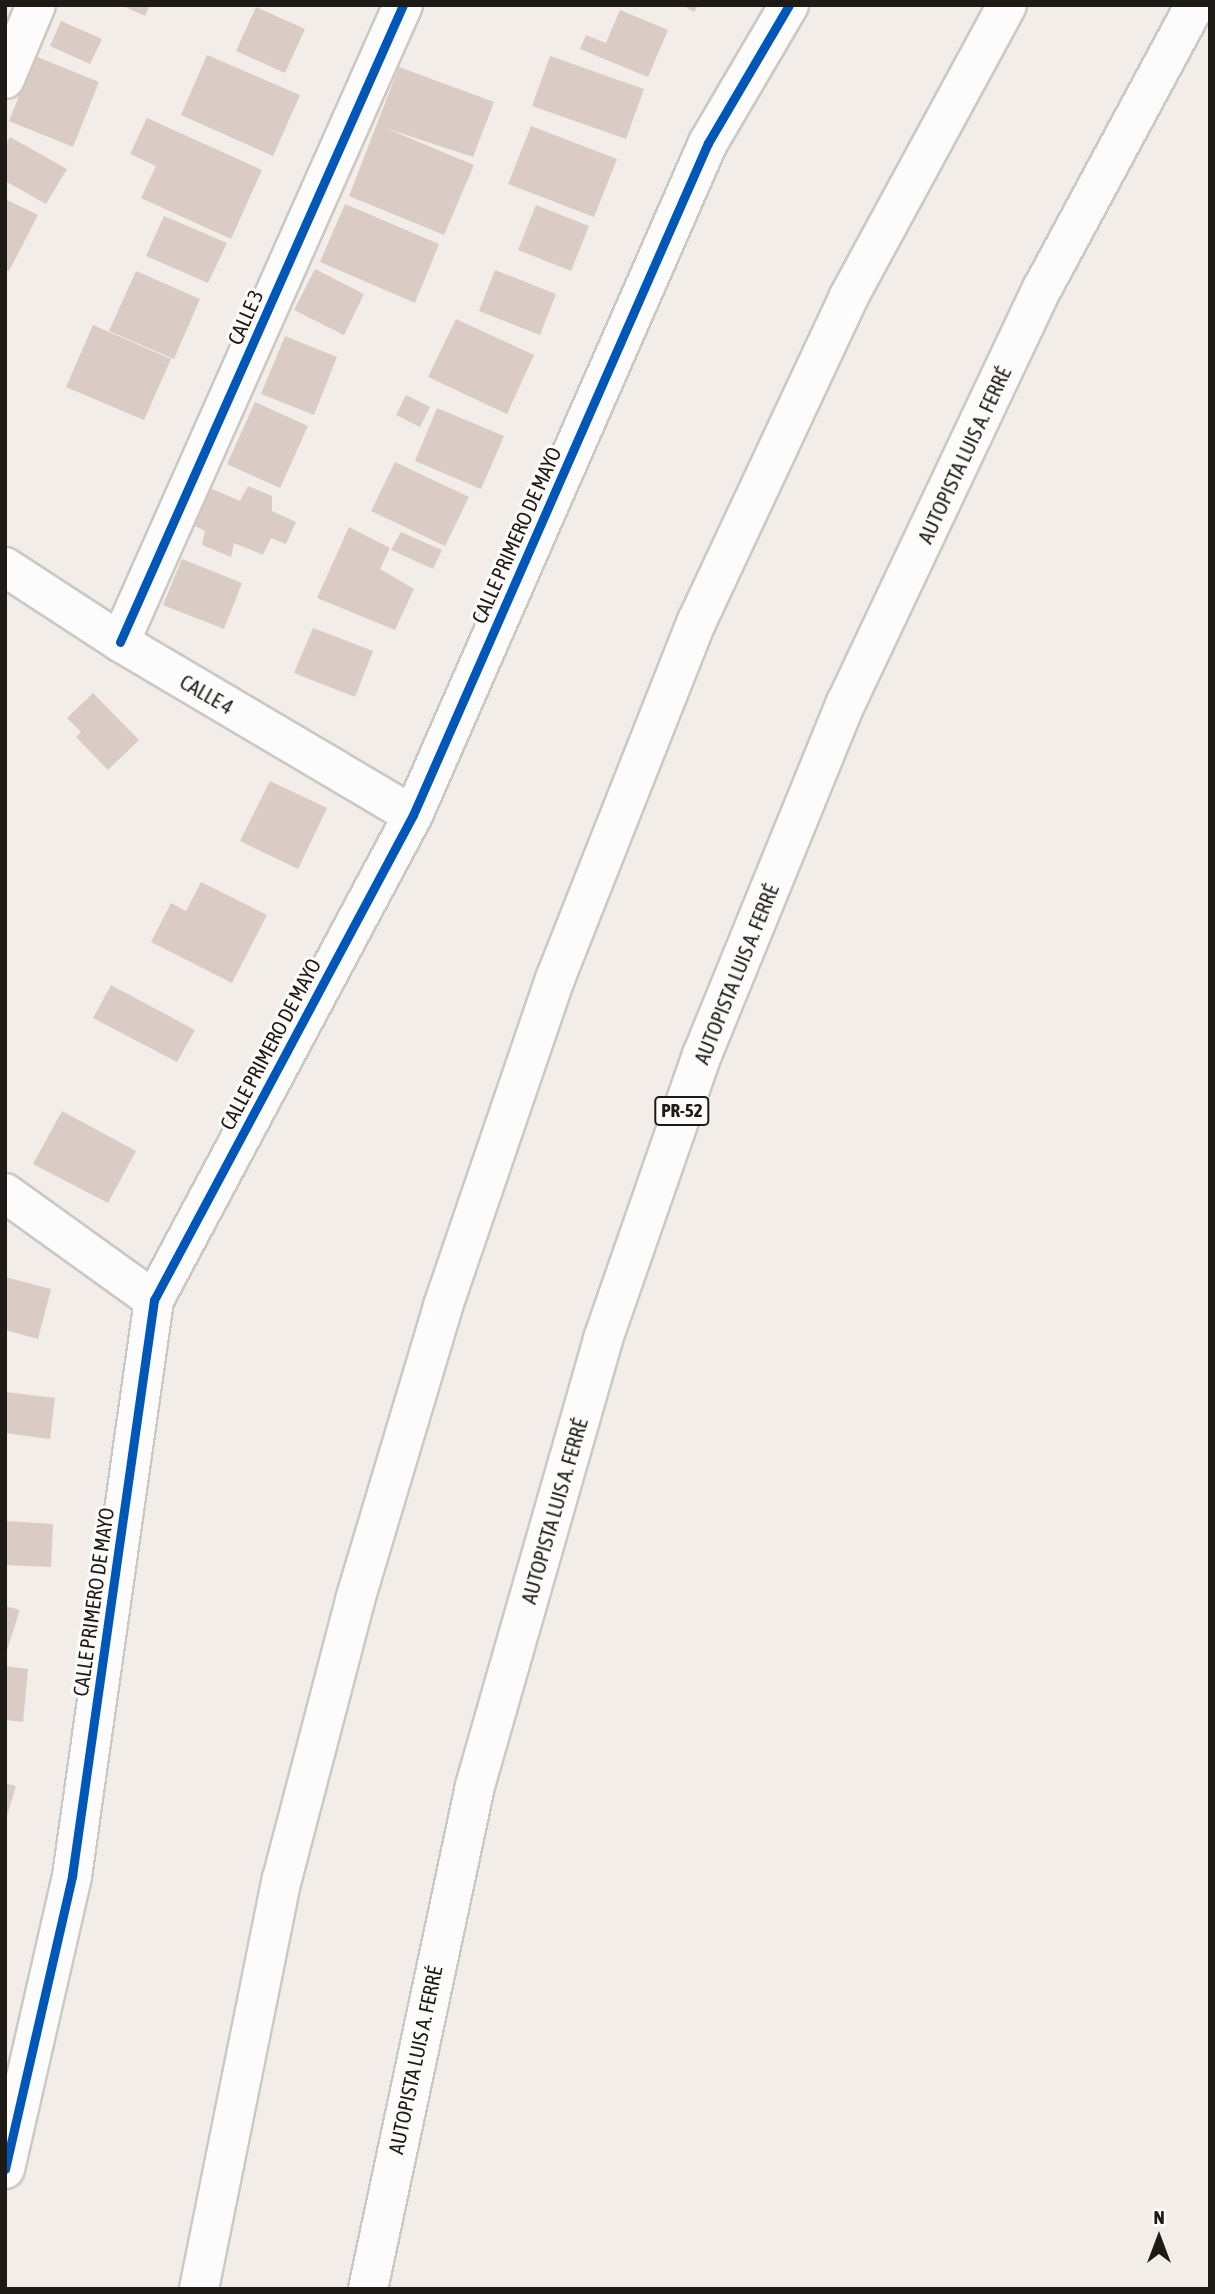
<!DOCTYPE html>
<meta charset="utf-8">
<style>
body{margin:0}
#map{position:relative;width:1215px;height:2294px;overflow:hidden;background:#f2ede8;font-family:"Asap Condensed",sans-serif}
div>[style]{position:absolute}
.building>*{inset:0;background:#dbcbc5}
.roads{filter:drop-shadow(2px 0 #ccc8c4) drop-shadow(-2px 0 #ccc8c4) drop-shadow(0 2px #ccc8c4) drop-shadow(0 -2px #ccc8c4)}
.minor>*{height:38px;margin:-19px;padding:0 19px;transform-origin:19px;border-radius:19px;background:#fdfcfc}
.highway>*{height:38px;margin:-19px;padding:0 19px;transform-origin:19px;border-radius:19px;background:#fdfcfc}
.cycleway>*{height:9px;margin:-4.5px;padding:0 4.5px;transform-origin:4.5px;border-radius:4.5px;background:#0057b8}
span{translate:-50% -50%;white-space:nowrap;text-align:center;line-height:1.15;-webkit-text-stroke:6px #fefcfa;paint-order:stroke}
.shield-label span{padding:2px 5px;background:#fefcfa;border:2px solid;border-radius:5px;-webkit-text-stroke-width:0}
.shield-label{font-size:19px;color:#1e1b17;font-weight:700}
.street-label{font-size:21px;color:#1e1b17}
.frame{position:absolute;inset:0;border:7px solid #1e1b17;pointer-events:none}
.north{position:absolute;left:1124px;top:2203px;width:70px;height:70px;-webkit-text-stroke:5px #fefcfa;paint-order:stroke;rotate:0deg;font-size:19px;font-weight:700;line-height:28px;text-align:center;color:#1e1b17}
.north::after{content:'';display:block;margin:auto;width:24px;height:32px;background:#1e1b17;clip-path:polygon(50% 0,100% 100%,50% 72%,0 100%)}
</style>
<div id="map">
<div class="building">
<i style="clip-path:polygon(121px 5px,150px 5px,145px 16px)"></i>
<i style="clip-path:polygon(682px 5px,698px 5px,694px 12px)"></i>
<i style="clip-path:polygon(256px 7px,305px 29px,285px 73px,236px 51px)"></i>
<i style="clip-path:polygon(620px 10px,668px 30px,648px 77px,580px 49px,586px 35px,606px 43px)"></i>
<i style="clip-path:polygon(61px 21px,102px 39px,90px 64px,50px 46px)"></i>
<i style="clip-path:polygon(207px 55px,300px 95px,273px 156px,181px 115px)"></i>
<i style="clip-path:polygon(35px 56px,99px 82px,73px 147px,9px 121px)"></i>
<i style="clip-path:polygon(550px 56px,644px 89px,626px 139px,532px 106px)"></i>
<i style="clip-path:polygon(399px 67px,494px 102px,473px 157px,385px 128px,474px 165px,444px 235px,349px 196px)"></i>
<i style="clip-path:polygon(147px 118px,262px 170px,231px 239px,141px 198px,156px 166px,130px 154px)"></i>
<i style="clip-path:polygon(531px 126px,617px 159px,594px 217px,508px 184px)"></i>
<i style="clip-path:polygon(10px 137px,67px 169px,46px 204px,5px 181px,5px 145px)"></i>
<i style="clip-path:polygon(5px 199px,38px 215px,9px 271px,5px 269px)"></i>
<i style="clip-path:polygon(345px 204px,439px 244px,415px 303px,320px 262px)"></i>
<i style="clip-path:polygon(536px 205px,589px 226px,571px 271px,518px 250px)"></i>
<i style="clip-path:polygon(164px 216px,227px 243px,208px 283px,146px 256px)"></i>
<i style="clip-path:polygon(315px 269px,364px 294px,344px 335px,294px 310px)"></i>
<i style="clip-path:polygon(495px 270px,556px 294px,540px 335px,479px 311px)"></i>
<i style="clip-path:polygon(136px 271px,200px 299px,174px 359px,109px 331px)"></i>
<i style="clip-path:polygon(456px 319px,534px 355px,507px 414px,428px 377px)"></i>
<i style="clip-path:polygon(93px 325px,171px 359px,144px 420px,66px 387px)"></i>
<i style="clip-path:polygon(285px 336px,337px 357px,314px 415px,261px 394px)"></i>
<i style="clip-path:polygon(406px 395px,430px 407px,420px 427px,396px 415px)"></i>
<i style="clip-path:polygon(255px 402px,308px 426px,280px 488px,227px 464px)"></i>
<i style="clip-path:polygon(437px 408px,504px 436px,481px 489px,415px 461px)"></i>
<i style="clip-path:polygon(395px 462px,469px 497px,445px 546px,371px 511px)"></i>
<i style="clip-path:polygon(248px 486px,272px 496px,272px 511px,296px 522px,286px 544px,271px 538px,263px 555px,234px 543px,231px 557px,202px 545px,205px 531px,193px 525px,210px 488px,240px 501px)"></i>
<i style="clip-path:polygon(349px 527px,390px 548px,380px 569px,414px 589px,395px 630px,317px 598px)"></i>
<i style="clip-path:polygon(401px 532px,442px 550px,433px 569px,391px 550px)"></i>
<i style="clip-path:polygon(182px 559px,242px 583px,224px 629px,163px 605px)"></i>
<i style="clip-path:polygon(313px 628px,373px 651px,355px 697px,294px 673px)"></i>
<i style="clip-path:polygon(93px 693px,139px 740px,108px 770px,76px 737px,81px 732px,67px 718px)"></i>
<i style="clip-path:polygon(270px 781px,327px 808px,298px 869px,240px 841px)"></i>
<i style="clip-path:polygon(201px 882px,267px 915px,232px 983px,151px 942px,171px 903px,186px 911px)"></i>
<i style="clip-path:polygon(111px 985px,195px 1030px,177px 1062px,93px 1018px)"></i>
<i style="clip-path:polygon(62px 1111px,136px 1151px,108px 1203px,33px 1164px)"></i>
<i style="clip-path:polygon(5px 1277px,51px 1289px,38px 1339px,5px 1330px)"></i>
<i style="clip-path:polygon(5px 1392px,55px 1398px,50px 1439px,5px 1433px)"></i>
<i style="clip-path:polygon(5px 1521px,53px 1524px,51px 1567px,5px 1565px)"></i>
<i style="clip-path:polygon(5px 1606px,20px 1610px,6px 1653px,5px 1653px)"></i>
<i style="clip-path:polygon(5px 1666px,28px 1669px,23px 1722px,5px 1720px)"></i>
<i style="clip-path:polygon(5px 1783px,16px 1786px,6px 1819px,5px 1819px)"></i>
</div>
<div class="roads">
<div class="minor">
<i style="left:5px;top:79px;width:80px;rotate:-67.3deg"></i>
<i style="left:5px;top:567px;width:137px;rotate:33.1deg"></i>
<i style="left:120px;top:642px;width:340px;rotate:30.6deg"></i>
<i style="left:120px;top:642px;width:697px;rotate:-66.05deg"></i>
<i style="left:5px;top:1193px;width:183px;rotate:35.7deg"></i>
<i style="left:5px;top:2169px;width:301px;rotate:-77.1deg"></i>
<i style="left:72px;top:1876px;width:582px;rotate:-81.9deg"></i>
<i style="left:154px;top:1300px;width:550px;rotate:-61.9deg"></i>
<i style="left:413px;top:815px;width:734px;rotate:-66.3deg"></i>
<i style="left:708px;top:143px;width:160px;rotate:-59.6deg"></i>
</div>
<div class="highway">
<i style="left:199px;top:2289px;width:418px;rotate:-78.6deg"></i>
<i style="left:282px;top:1879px;width:288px;rotate:-75.3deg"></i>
<i style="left:355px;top:1600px;width:307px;rotate:-73.3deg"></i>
<i style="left:443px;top:1306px;width:346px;rotate:-71.1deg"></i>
<i style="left:555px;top:979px;width:385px;rotate:-68.4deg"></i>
<i style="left:697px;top:621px;width:357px;rotate:-64.9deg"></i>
<i style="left:848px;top:298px;width:333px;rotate:-61.5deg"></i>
<i style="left:368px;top:2289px;width:514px;rotate:-77.99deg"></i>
<i style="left:475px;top:1786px;width:465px;rotate:-74deg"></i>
<i style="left:603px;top:1339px;width:301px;rotate:-70.8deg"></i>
<i style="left:702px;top:1055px;width:380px;rotate:-67.8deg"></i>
<i style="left:846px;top:703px;width:460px;rotate:-64.7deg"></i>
<i style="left:1043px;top:287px;width:320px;rotate:-61.7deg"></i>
</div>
</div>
<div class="cycleway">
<i style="left:120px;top:642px;width:697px;rotate:-66.05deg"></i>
<i style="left:5px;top:2169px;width:301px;rotate:-77.1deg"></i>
<i style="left:72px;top:1876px;width:582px;rotate:-81.9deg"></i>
<i style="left:154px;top:1300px;width:550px;rotate:-61.9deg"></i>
<i style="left:413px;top:815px;width:734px;rotate:-66.3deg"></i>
<i style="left:708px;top:143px;width:160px;rotate:-59.6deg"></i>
</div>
<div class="shield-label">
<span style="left:682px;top:1111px">PR-52</span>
</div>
<div class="street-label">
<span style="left:245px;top:317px;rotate:-66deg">CALLE 3</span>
<span style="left:964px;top:455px;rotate:-65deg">AUTOPISTA LUIS A. FERRÉ</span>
<span style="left:516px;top:535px;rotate:-66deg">CALLE PRIMERO DE MAYO</span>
<span style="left:207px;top:694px;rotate:30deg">CALLE 4</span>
<span style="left:736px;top:974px;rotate:-68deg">AUTOPISTA LUIS A. FERRÉ</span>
<span style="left:270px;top:1044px;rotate:-62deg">CALLE PRIMERO DE MAYO</span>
<span style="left:554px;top:1511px;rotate:-74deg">AUTOPISTA LUIS A. FERRÉ</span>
<span style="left:93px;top:1602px;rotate:-82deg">CALLE PRIMERO DE MAYO</span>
<span style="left:415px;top:2060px;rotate:-78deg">AUTOPISTA LUIS A. FERRÉ</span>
</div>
<div class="frame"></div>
<div class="north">N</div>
</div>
